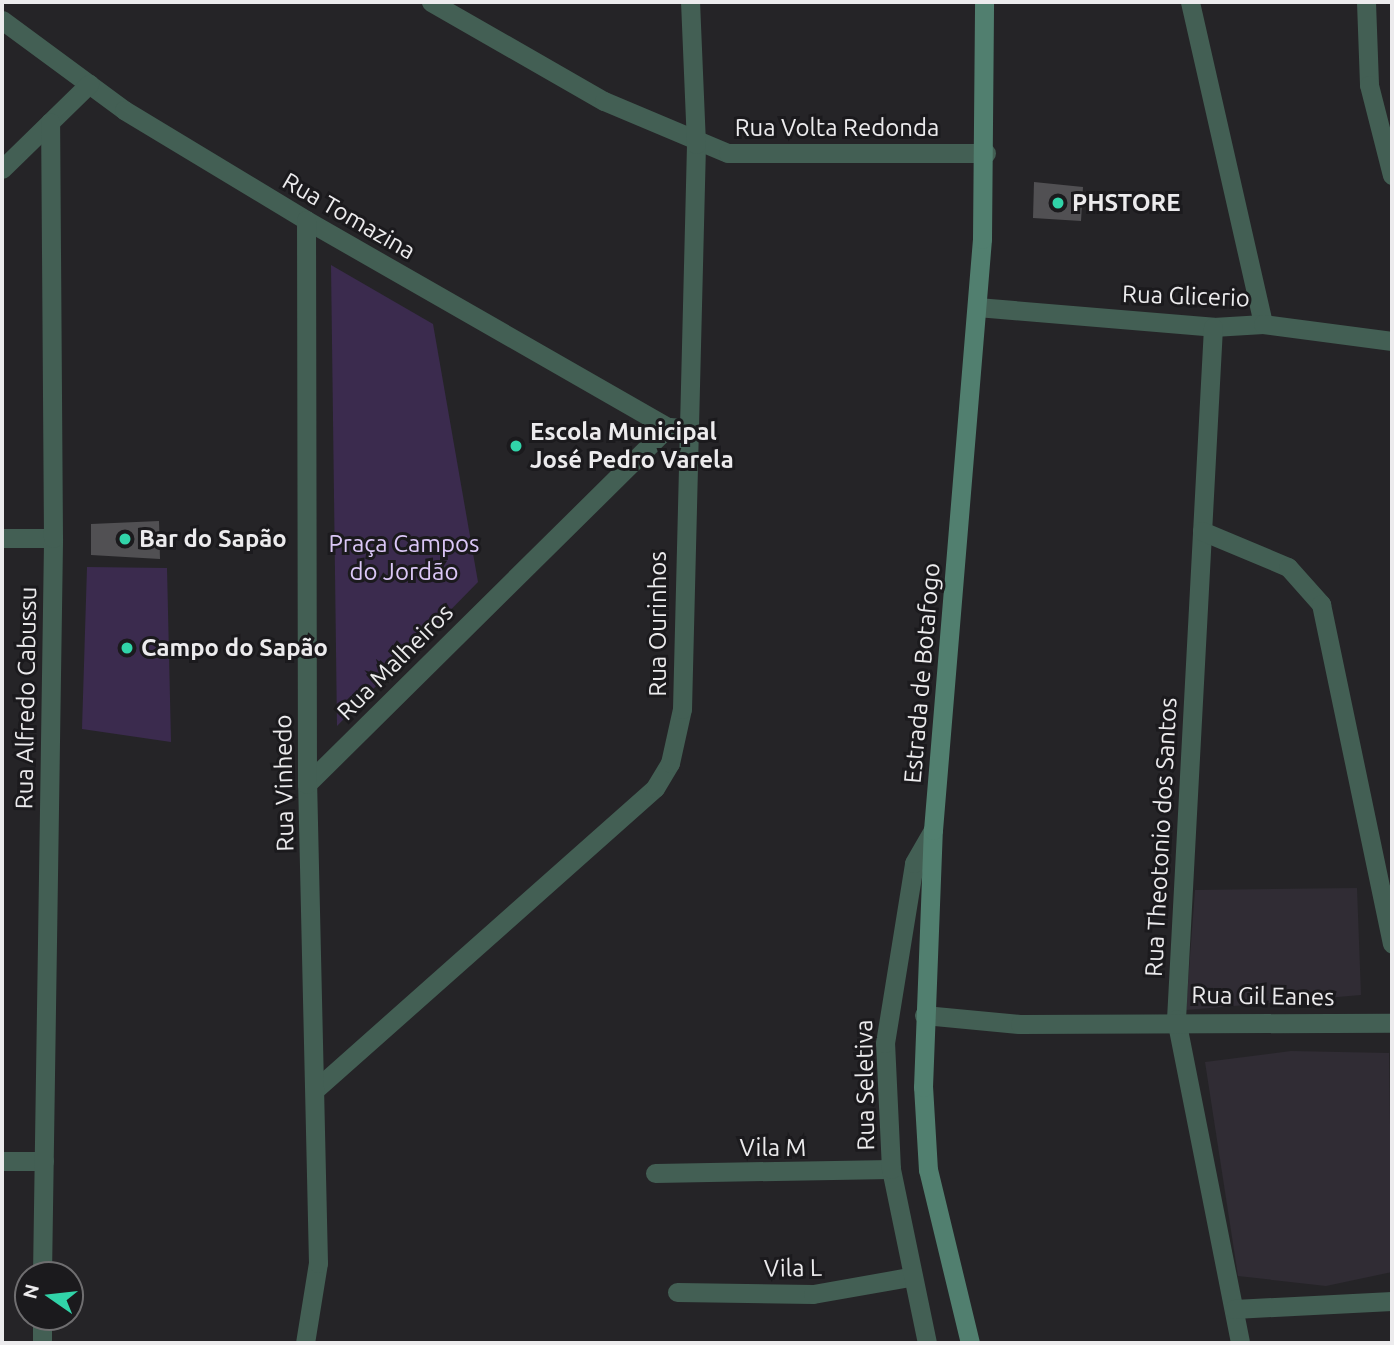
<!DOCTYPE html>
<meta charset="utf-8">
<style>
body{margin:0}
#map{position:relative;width:1394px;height:1345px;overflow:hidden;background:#252427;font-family:Ubuntu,sans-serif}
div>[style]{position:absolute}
.built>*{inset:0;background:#302c34}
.green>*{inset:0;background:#3b2b4e}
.building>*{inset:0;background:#515053}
.minor>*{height:19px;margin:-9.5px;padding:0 9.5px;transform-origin:9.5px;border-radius:9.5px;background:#435f54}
.secondary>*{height:19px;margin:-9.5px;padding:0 9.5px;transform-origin:9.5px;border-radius:9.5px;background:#517f6f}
.dots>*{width:19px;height:19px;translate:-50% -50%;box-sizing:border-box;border:4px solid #1b1a1d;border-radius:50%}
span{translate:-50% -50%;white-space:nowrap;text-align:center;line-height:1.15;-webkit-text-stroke:6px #1b1a1d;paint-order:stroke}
.street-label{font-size:24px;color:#ecebed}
.poi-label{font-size:24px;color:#ecebed;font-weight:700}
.left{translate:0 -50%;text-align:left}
.park-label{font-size:24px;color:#dbc7f7}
.frame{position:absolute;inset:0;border:4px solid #ecebed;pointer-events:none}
.north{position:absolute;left:14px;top:1261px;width:70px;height:70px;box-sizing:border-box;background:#1b1a1d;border:2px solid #6f6e70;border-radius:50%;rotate:284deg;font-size:19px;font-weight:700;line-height:28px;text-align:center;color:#ecebed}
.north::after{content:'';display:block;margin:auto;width:24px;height:32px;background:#31d4a9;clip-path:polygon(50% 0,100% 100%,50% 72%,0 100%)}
</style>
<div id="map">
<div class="built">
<i style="clip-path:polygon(1357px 888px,1361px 995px,1186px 1010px,1195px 890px)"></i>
<i style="clip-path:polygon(1291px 1051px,1389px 1053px,1392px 1272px,1326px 1286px,1238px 1276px,1205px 1062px)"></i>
</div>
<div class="green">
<i style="clip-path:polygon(331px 265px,433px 324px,478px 582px,337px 726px)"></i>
<i style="clip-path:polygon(87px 567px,167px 568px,171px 742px,82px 729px)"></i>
</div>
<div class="building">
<i style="clip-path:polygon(1034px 182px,1083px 187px,1081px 221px,1033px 218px)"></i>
<i style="clip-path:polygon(159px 521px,160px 559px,91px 555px,91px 524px)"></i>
</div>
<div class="minor">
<i style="left:431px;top:2px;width:199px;rotate:29.8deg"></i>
<i style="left:604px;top:101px;width:134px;rotate:22.8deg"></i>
<i style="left:728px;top:153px;width:258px"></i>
<i style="left:1190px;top:2px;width:330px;rotate:77.2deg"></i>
<i style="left:1366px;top:2px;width:83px;rotate:87.9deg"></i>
<i style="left:1369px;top:85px;width:93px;rotate:75.7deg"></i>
<i style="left:2px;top:20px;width:152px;rotate:36.4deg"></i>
<i style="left:124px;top:110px;width:213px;rotate:31.1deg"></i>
<i style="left:306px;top:220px;width:417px;rotate:29.8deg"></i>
<i style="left:668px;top:427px;width:17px;rotate:3deg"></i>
<i style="left:2px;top:169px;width:122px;rotate:-44.3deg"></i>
<i style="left:977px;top:307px;width:237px;rotate:4.8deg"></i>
<i style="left:1213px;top:327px;width:50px;rotate:-3.4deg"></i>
<i style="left:1263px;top:324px;width:130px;rotate:7.5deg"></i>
<i style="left:1213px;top:327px;width:693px;rotate:93.06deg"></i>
<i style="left:1176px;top:1019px;width:330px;rotate:78.8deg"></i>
<i style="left:1202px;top:531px;width:93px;rotate:22.7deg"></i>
<i style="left:1288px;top:567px;width:50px;rotate:48.3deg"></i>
<i style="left:1321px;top:604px;width:347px;rotate:78.2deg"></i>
<i style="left:2px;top:538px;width:51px"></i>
<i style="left:307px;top:784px;width:508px;rotate:-44.68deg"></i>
<i style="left:924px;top:1015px;width:96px;rotate:5.4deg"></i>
<i style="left:1020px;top:1024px;width:372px;rotate:-0.2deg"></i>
<i style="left:316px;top:1089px;width:453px;rotate:-41.6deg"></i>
<i style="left:655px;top:788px;width:29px;rotate:-59deg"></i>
<i style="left:670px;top:763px;width:55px;rotate:-77.5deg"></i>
<i style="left:682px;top:709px;width:565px;rotate:-88.58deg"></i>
<i style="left:696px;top:144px;width:142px;rotate:-92.4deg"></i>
<i style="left:2px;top:1161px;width:42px"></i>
<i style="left:655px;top:1173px;width:236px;rotate:-1deg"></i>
<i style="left:42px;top:1275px;width:737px;rotate:-89.14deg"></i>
<i style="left:53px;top:538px;width:416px;rotate:-90.4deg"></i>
<i style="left:677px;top:1292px;width:136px;rotate:0.8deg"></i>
<i style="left:813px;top:1294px;width:97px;rotate:-10deg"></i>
<i style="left:1234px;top:1309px;width:158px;rotate:-2.9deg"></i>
<i style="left:42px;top:1343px;width:26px;rotate:-90deg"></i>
<i style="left:305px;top:1343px;width:81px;rotate:-80.8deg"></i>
<i style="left:318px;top:1263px;width:479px;rotate:-91.3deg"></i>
<i style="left:307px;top:784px;width:564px;rotate:-90.1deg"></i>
<i style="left:927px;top:1343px;width:178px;rotate:-101.7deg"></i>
<i style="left:891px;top:1169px;width:126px;rotate:-92.7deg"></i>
<i style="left:885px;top:1043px;width:182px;rotate:-80.8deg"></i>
<i style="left:914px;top:863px;width:38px;rotate:-60deg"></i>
</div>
<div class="secondary">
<i style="left:970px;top:1343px;width:178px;rotate:-103.6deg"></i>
<i style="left:928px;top:1170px;width:83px;rotate:-93.4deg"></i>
<i style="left:923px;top:1087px;width:257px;rotate:-87.8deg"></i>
<i style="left:933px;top:830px;width:593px;rotate:-85.26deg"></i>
<i style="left:982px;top:239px;width:237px;rotate:-89.5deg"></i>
</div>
<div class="dots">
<i style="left:1058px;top:203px;background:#31d4a9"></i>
<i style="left:516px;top:446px;background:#31d4a9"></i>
<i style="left:125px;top:539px;background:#31d4a9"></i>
<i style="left:127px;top:648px;background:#31d4a9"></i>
</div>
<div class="street-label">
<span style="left:837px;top:128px">Rua Volta Redonda</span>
<span style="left:349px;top:216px;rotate:30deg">Rua Tomazina</span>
<span style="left:1186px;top:296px;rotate:2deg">Rua Glicerio</span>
<span style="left:658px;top:624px;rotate:-90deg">Rua Ourinhos</span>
<span style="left:395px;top:662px;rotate:-45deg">Rua Malheiros</span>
<span style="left:922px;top:673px;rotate:-85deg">Estrada de Botafogo</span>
<span style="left:26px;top:698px;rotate:-89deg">Rua Alfredo Cabussu</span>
<span style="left:284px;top:783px;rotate:-91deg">Rua Vinhedo</span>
<span style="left:1161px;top:837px;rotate:-87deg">Rua Theotonio dos Santos</span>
<span style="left:1263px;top:996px;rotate:1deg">Rua Gil Eanes</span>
<span style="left:865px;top:1085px;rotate:-91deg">Rua Seletiva</span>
<span style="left:773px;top:1148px">Vila M</span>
<span style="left:793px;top:1268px;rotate:-1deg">Vila L</span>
</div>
<div class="poi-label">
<span class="left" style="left:1072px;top:203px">PHSTORE</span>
<span class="left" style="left:530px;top:446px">Escola Municipal<br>José Pedro Varela</span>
<span class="left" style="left:139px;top:539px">Bar do Sapão</span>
<span class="left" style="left:141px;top:648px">Campo do Sapão</span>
</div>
<div class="park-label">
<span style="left:404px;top:558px">Praça Campos<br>do Jordão</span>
</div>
<div class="frame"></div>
<div class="north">N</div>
</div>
